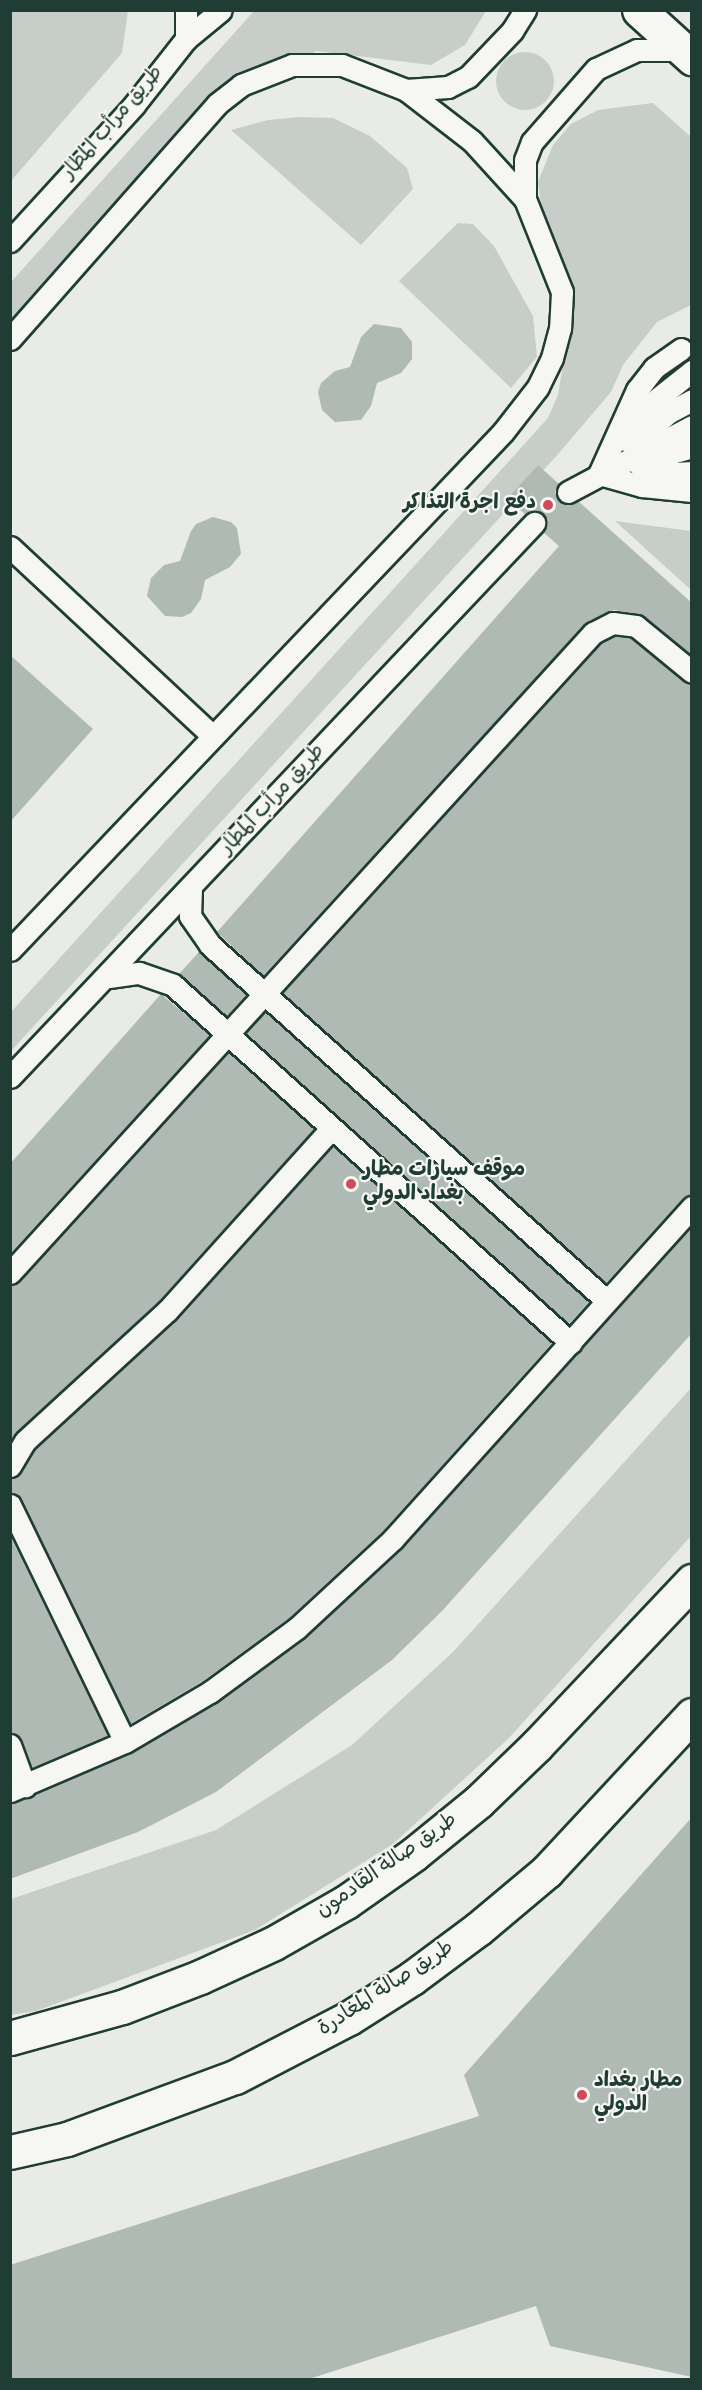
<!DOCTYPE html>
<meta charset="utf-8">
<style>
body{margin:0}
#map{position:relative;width:702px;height:2390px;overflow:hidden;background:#e9ebe7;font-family:"Gochi Hand","Playpen Sans Arabic",sans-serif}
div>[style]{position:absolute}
.green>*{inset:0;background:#c7cec9}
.round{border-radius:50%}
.building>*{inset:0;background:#b0bab5}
.roads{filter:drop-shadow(2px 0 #1f3d34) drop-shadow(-2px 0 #1f3d34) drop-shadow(0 2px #1f3d34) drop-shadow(0 -2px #1f3d34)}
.service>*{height:21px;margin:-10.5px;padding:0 10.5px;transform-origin:10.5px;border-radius:10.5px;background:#f6f6f2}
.primary>*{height:33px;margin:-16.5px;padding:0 16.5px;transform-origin:16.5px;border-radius:16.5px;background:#f6f6f2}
.dots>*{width:16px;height:16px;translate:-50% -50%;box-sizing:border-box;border:3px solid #f6f6f2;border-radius:50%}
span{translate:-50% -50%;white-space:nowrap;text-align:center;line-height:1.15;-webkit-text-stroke:4.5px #f6f6f2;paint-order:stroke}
.street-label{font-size:21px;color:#1f3d34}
.poi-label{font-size:21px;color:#1f3d34;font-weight:700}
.right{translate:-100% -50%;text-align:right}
.left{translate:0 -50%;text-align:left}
.frame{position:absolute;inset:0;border:12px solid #1f3d34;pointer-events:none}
</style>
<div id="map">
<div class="green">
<i style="clip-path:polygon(11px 10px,128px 11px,122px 53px,11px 181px)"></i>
<i style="clip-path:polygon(254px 11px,486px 11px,465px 45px,431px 65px,316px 51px,267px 81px,231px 91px,11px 332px,11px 282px)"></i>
<i class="round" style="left:496px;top:52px;width:58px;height:58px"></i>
<i style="clip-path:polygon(653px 103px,691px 137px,691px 305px,657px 322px,623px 365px,611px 392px,559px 453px,11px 1051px,11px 1012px,548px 418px,558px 395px,572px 311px,564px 265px,543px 218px,538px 182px,553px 145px,571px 124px,598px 110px)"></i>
<i style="clip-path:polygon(300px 117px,333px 118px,370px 136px,407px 168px,413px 189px,361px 245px,231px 130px,268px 120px)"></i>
<i style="clip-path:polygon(458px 223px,473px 224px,494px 246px,533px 316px,537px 357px,511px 388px,399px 281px)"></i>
<i style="clip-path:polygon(615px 521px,691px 531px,691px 590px)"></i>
<i style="clip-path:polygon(691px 1388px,691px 1536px,509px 1738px,393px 1844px,255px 1930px,36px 2011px,11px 2015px,11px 1899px,216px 1830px,352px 1745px,453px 1652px)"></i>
</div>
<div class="building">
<i style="clip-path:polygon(374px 324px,401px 328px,412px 342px,412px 359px,401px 373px,377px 383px,371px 406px,361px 420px,335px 422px,322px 410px,318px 392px,321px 383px,335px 371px,350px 367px,361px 337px)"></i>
<i style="clip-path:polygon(538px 465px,559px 484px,555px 492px,561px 502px,578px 501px,692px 603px,692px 655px,638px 614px,614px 610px,587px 622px,263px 976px,217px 932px,559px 546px,543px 532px,546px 520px,542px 513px,531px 511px,525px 514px,507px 499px)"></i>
<i style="clip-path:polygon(213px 517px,231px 522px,237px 528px,241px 554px,230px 567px,205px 580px,201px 599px,191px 613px,182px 617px,165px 616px,147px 596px,151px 578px,164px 565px,180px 561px,191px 531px,196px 524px)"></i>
<i style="clip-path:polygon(615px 636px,631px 638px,692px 684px,692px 1195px,683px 1198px,606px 1283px,282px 993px,601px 643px)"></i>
<i style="clip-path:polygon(10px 655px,93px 729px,10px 822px)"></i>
<i style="clip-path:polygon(199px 952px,246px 995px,227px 1016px,179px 974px)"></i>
<i style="clip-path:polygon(161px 994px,210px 1035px,10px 1254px,10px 1164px)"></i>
<i style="clip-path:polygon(265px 1012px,589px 1302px,569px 1324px,246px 1033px)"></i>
<i style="clip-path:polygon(228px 1052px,314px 1129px,158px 1302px,10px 1440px,10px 1285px,19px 1282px)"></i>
<i style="clip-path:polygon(333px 1146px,552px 1343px,384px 1530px,289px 1618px,203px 1681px,130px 1724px,21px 1499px,10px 1492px,10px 1479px,21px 1473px,35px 1449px,176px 1320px)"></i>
<i style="clip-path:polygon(692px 1227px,692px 1333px,442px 1611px,392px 1660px,216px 1792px,138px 1832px,10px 1879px,10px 1803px,131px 1753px,218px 1702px,306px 1637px,402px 1548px)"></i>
<i style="clip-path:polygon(10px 1535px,108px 1736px,32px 1768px,22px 1740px,10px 1733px)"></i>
<i style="clip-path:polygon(692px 1817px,692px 2377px,550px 2346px,536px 2306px,309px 2379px,10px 2379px,10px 2265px,479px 2116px,464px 2075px)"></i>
</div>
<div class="roads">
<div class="service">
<i style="left:186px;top:39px;width:29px;rotate:-90deg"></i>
<i style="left:406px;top:90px;width:42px;rotate:-4.1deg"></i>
<i style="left:448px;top:87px;width:22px;rotate:-27deg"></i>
<i style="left:468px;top:77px;width:64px;rotate:-46.3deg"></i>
<i style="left:512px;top:31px;width:25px;rotate:-58deg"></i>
<i style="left:525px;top:199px;width:39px;rotate:-90deg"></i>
<i style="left:525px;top:160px;width:19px;rotate:-69deg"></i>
<i style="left:532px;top:142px;width:97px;rotate:-48.8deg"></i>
<i style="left:596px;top:69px;width:45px;rotate:-24.9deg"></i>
<i style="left:637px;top:50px;width:46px"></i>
<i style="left:10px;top:241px;width:184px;rotate:-47.6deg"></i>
<i style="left:134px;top:105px;width:84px;rotate:-51.8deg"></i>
<i style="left:186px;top:39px;width:45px;rotate:-39.6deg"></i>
<i style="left:10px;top:339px;width:313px;rotate:-48.6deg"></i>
<i style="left:217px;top:104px;width:31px;rotate:-38deg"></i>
<i style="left:241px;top:85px;width:55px;rotate:-21.4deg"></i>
<i style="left:292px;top:65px;width:50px"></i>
<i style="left:342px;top:65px;width:69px;rotate:21.3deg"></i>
<i style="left:406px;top:90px;width:83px;rotate:37.7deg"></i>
<i style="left:472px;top:141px;width:79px;rotate:47.6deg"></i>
<i style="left:525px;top:199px;width:100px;rotate:68.3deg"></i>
<i style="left:562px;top:292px;width:36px;rotate:93deg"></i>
<i style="left:560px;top:328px;width:31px;rotate:105deg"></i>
<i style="left:552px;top:358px;width:32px;rotate:116deg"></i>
<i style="left:538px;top:387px;width:57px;rotate:127.9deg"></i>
<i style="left:503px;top:432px;width:715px;rotate:133.58deg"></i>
<i style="left:625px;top:440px;width:47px;rotate:-53.6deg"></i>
<i style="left:653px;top:402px;width:50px;rotate:-38.5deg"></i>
<i style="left:633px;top:444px;width:47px;rotate:-41.5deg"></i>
<i style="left:668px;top:413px;width:27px;rotate:-28deg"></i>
<i style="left:637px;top:463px;width:57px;rotate:-16.2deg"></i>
<i style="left:599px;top:474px;width:92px;rotate:-65.7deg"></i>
<i style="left:637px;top:390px;width:28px;rotate:-52deg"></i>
<i style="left:654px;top:368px;width:33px;rotate:-35deg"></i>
<i style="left:599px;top:474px;width:45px;rotate:15.6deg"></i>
<i style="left:642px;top:486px;width:50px;rotate:5.7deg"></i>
<i style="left:642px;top:475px;width:50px;rotate:-3.4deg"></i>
<i style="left:568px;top:492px;width:140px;rotate:-28deg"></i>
<i style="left:10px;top:547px;width:277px;rotate:43deg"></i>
<i style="left:191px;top:889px;width:27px;rotate:92deg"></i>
<i style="left:190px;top:916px;width:35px;rotate:55deg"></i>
<i style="left:210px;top:945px;width:533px;rotate:41.88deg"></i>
<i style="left:109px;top:977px;width:30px;rotate:-8deg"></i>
<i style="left:139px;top:973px;width:36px;rotate:19deg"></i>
<i style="left:173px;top:985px;width:535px;rotate:41.97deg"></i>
<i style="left:10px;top:1077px;width:763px;rotate:-46.59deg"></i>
<i style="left:10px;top:1273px;width:866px;rotate:-47.67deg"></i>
<i style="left:593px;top:633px;width:22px;rotate:-27deg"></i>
<i style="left:613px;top:623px;width:23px;rotate:7deg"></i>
<i style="left:636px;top:626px;width:72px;rotate:39.4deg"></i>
<i style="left:10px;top:1466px;width:29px;rotate:-59deg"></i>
<i style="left:25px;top:1441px;width:193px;rotate:-42.5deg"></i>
<i style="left:167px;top:1311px;width:246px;rotate:-48deg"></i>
<i style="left:10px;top:1505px;width:263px;rotate:64.1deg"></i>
<i style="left:10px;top:1745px;width:44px;rotate:69.9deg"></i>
<i style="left:10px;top:1791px;width:125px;rotate:-23.1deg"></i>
<i style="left:125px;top:1742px;width:99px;rotate:-30.5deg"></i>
<i style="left:210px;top:1692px;width:108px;rotate:-36.3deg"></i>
<i style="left:297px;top:1628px;width:131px;rotate:-42.8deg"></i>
<i style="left:393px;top:1539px;width:447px;rotate:-48deg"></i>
</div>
<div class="primary">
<i style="left:639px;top:10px;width:72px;rotate:42.2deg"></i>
<i style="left:10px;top:2038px;width:116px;rotate:-15.5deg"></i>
<i style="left:122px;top:2007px;width:84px;rotate:-21deg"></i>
<i style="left:200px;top:1977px;width:81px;rotate:-24.7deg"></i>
<i style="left:274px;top:1943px;width:83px;rotate:-29.7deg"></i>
<i style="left:346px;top:1902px;width:83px;rotate:-35.2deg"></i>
<i style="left:414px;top:1854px;width:82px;rotate:-39.1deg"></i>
<i style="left:478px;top:1802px;width:82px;rotate:-44deg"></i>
<i style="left:537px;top:1745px;width:226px;rotate:-46.6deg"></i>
<i style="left:10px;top:2152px;width:58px;rotate:-12.8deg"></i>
<i style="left:67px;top:2139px;width:179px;rotate:-20.3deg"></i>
<i style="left:235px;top:2077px;width:128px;rotate:-27.4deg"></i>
<i style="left:349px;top:2018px;width:75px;rotate:-32.4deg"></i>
<i style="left:412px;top:1978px;width:82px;rotate:-36.6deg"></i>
<i style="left:478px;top:1929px;width:90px;rotate:-40deg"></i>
<i style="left:547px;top:1871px;width:213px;rotate:-47.1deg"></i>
</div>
</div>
<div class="dots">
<i style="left:548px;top:505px;background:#d1495b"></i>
<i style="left:351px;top:1184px;background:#d1495b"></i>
<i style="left:582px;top:2095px;background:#d1495b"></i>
</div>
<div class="street-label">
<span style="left:114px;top:124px;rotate:-49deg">طريق مرأب المطار</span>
<span style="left:274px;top:801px;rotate:-47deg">طريق مرأب المطار</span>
<span style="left:388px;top:1867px;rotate:-35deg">طريق صالة القادمون</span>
<span style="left:387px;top:1990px;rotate:-33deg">طريق صالة المغادرة</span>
</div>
<div class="poi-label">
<span class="right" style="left:536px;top:505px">دفع اجرة التذاكر</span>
<span class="left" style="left:363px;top:1184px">موقف سيارات مطار<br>بغداد الدولي</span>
<span class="left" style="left:594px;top:2095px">مطار بغداد<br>الدولي</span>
</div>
<div class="frame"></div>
</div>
